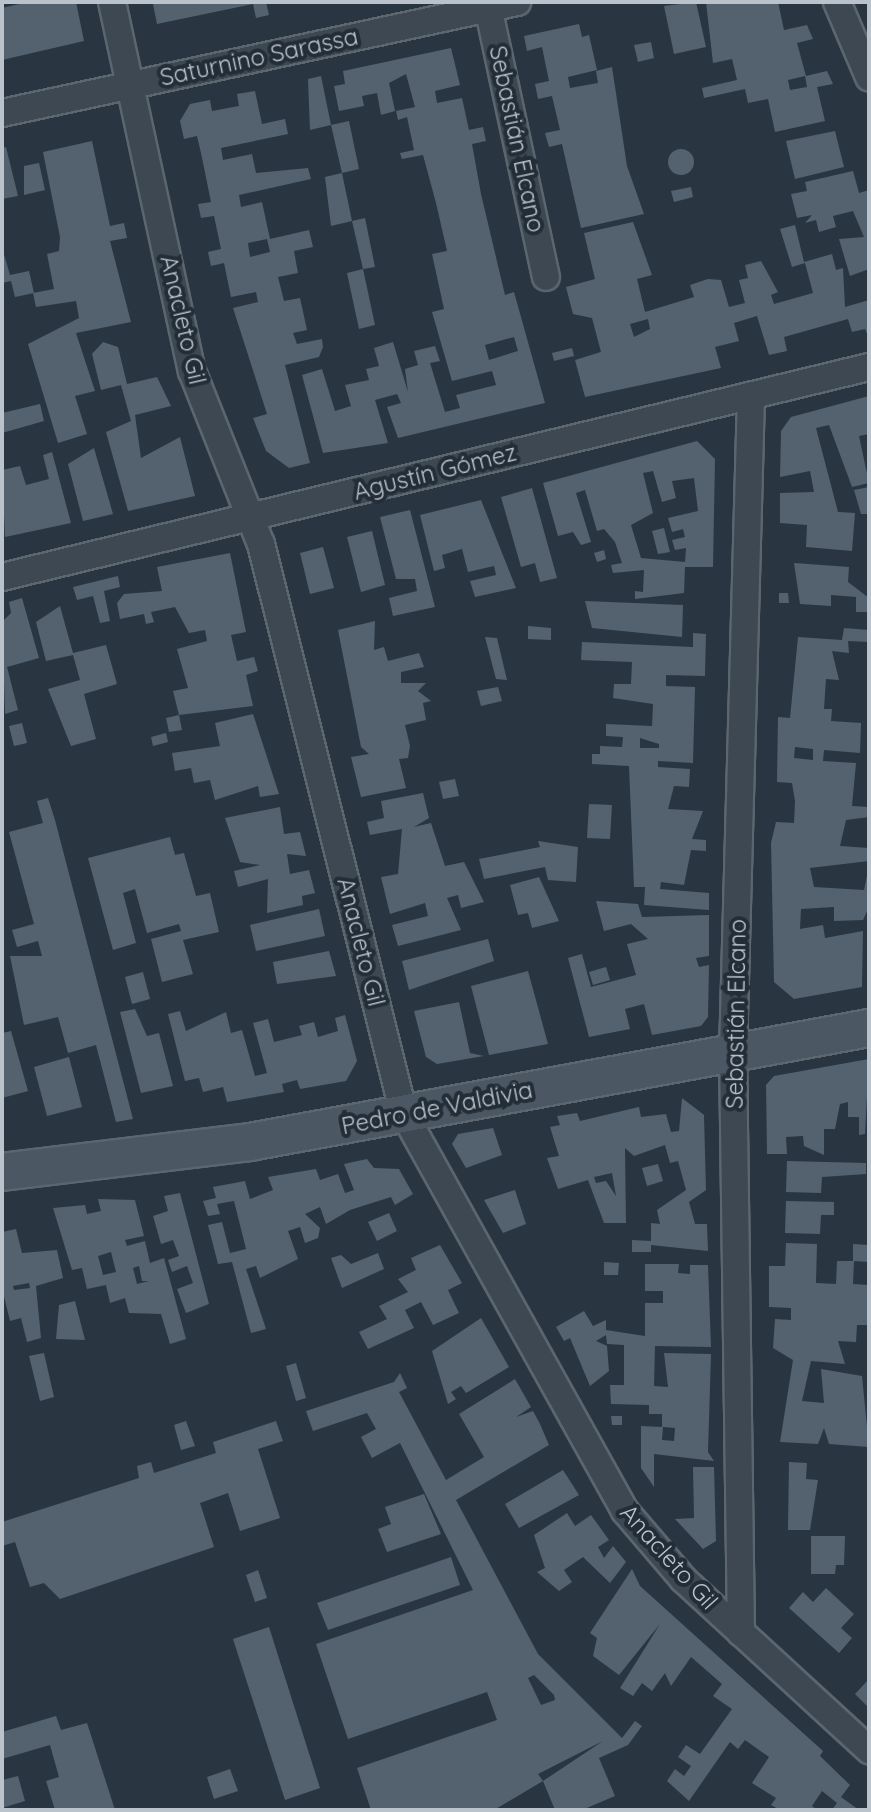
<!DOCTYPE html>
<meta charset="utf-8">
<style>
body{margin:0}
#map{position:relative;width:871px;height:1812px;overflow:hidden;background:#293642;font-family:Quicksand,sans-serif}
div>[style]{position:absolute}
.building>*{inset:0;background:#54616f}
.round{border-radius:50%}
.roads{filter:drop-shadow(2px 0 #5b666f) drop-shadow(-2px 0 #5b666f) drop-shadow(0 2px #5b666f) drop-shadow(0 -2px #5b666f)}
.street>*{height:26px;margin:-13px;padding:0 13px;transform-origin:13px;border-radius:13px;background:#3d4852}
.secondary>*{height:36px;margin:-18px;padding:0 18px;transform-origin:18px;border-radius:18px;background:#4c5764}
span{translate:-50% -50%;white-space:nowrap;text-align:center;line-height:1.15;-webkit-text-stroke:8px #222d37;paint-order:stroke}
.street-label{font-size:24px;color:#bac3cc}
.frame{position:absolute;inset:0;border:4px solid #bac3cc;pointer-events:none}
</style>
<div id="map">
<div class="building">
<i style="clip-path:polygon(28px 2px,76px 2px,84px 41px,2px 60px,2px 8px)"></i>
<i style="clip-path:polygon(266px 2px,269px 15px,256px 18px,253px 4px,157px 24px,153px 4px)"></i>
<i style="clip-path:polygon(696px 2px,706px 47px,674px 54px,664px 6px)"></i>
<i style="clip-path:polygon(evenodd,706px 2px,778px 2px,784px 30px,807px 25px,813px 39px,797px 43px,806px 76px,827px 71px,833px 84px,817px 87px,825px 121px,775px 132px,768px 99px,748px 103px,745px 89px,704px 98px,702px 88px,737px 80px,732px 59px,713px 63px,706px 2px,805px 76px,807px 87px,790px 90px,788px 80px,805px 76px)"></i>
<i style="clip-path:polygon(579px 24px,582px 37px,589px 35px,597px 70px,568px 77px,570px 88px,598px 83px,596px 71px,612px 67px,627px 166px,644px 214px,581px 228px,562px 144px,549px 147px,545px 133px,560px 130px,552px 96px,538px 99px,535px 84px,549px 81px,542px 47px,527px 51px,524px 36px)"></i>
<i style="clip-path:polygon(651px 42px,654px 58px,638px 62px,634px 45px)"></i>
<i style="clip-path:polygon(evenodd,451px 48px,460px 85px,435px 91px,437px 103px,462px 98px,469px 130px,483px 127px,486px 141px,472px 144px,481px 194px,505px 295px,514px 292px,545px 403px,398px 438px,387px 407px,401px 403px,397px 394px,375px 400px,388px 443px,323px 453px,302px 375px,322px 369px,335px 411px,351px 406px,345px 385px,369px 380px,366px 369px,379px 366px,374px 348px,393px 342px,408px 392px,405px 369px,418px 365px,414px 351px,435px 346px,440px 361px,430px 363px,445px 412px,460px 408px,456px 395px,496px 385px,492px 371px,452px 381px,432px 312px,444px 309px,432px 254px,447px 251px,436px 203px,423px 155px,402px 159px,400px 153px,414px 150px,407px 117px,398px 120px,396px 111px,415px 107px,406px 74px,389px 83px,395px 111px,381px 115px,377px 93px,362px 96px,364px 106px,339px 111px,334px 86px,345px 84px,343px 71px,451px 48px,514px 337px,518px 351px,489px 360px,485px 345px,514px 337px)"></i>
<i style="clip-path:polygon(321px 76px,331px 125px,310px 130px,308px 79px)"></i>
<i style="clip-path:polygon(evenodd,255px 91px,262px 124px,285px 119px,288px 134px,221px 148px,223px 160px,252px 154px,256px 173px,308px 168px,311px 179px,239px 195px,241px 207px,262px 202px,270px 239px,309px 230px,313px 247px,294px 251px,298px 273px,278px 277px,284px 301px,300px 298px,307px 330px,293px 333px,297px 344px,322px 339px,323px 347px,319px 357px,285px 365px,310px 463px,289px 468px,266px 451px,253px 418px,267px 414px,233px 308px,258px 302px,256px 292px,231px 297px,224px 263px,211px 266px,208px 252px,221px 249px,214px 216px,201px 218px,198px 204px,211px 202px,201px 153px,197px 136px,184px 139px,180px 121px,190px 104px,210px 100px,212px 111px,239px 106px,237px 94px,255px 91px,267px 239px,270px 252px,250px 257px,248px 243px,267px 239px)"></i>
<i style="clip-path:polygon(349px 121px,359px 169px,342px 173px,352px 221px,331px 226px,325px 177px,342px 173px,331px 125px)"></i>
<i style="clip-path:polygon(835px 131px,844px 167px,795px 179px,786px 141px)"></i>
<i style="clip-path:polygon(92px 141px,110px 226px,124px 223px,127px 238px,110px 241px,131px 322px,76px 333px,95px 391px,75px 396px,87px 434px,58px 443px,28px 344px,79px 318px,76px 301px,36px 307px,33px 293px,54px 289px,47px 254px,59px 251px,60px 237px,43px 152px)"></i>
<i style="clip-path:polygon(6px 147px,18px 196px,2px 199px,2px 148px)"></i>
<i class="round" style="left:668px;top:149px;width:26px;height:26px"></i>
<i style="clip-path:polygon(39px 163px,45px 190px,24px 195px,24px 166px)"></i>
<i style="clip-path:polygon(853px 171px,859px 193px,869px 190px,869px 269px,850px 276px,839px 239px,864px 237px,853px 211px,833px 216px,836px 227px,819px 232px,816px 220px,805px 223px,812px 215px,797px 218px,791px 194px,807px 191px,805px 182px)"></i>
<i style="clip-path:polygon(691px 187px,693px 197px,674px 202px,671px 191px)"></i>
<i style="clip-path:polygon(365px 218px,375px 267px,363px 269px,352px 221px)"></i>
<i style="clip-path:polygon(evenodd,633px 222px,652px 275px,637px 279px,645px 312px,694px 297px,690px 285px,708px 279px,721px 280px,729px 307px,745px 303px,739px 280px,748px 278px,745px 265px,761px 261px,778px 292px,771px 295px,774px 304px,813px 293px,805px 263px,792px 267px,780px 229px,795px 225px,804px 262px,832px 254px,836px 270px,843px 268px,845px 307px,869px 300px,869px 338px,865px 329px,852px 332px,848px 319px,784px 337px,787px 351px,769px 355px,757px 316px,734px 323px,739px 341px,715px 347px,721px 368px,585px 397px,575px 360px,601px 352px,592px 318px,573px 314px,566px 287px,595px 279px,584px 233px,633px 222px,648px 319px,650px 329px,634px 337px,630px 324px,648px 319px)"></i>
<i style="clip-path:polygon(3px 251px,10px 275px,29px 271px,34px 293px,15px 297px,11px 281px,2px 283px)"></i>
<i style="clip-path:polygon(363px 269px,375px 325px,359px 329px,347px 273px)"></i>
<i style="clip-path:polygon(103px 342px,118px 347px,127px 384px,157px 377px,171px 406px,135px 415px,141px 458px,180px 437px,195px 496px,128px 511px,106px 432px,131px 421px,121px 385px,101px 390px,92px 354px)"></i>
<i style="clip-path:polygon(572px 348px,574px 356px,554px 361px,552px 353px)"></i>
<i style="clip-path:polygon(869px 396px,869px 434px,859px 436px,869px 483px,852px 487px,829px 425px,816px 428px,838px 512px,855px 513px,852px 551px,806px 547px,807px 525px,780px 523px,780px 493px,814px 492px,810px 471px,780px 477px,781px 431px,791px 417px)"></i>
<i style="clip-path:polygon(40px 404px,44px 421px,2px 433px,2px 413px)"></i>
<i style="clip-path:polygon(evenodd,697px 441px,715px 459px,713px 567px,685px 567px,684px 593px,635px 599px,635px 591px,643px 592px,644px 570px,613px 573px,611px 565px,622px 563px,615px 542px,604px 529px,597px 531px,585px 490px,576px 493px,591px 542px,581px 545px,573px 532px,558px 536px,543px 483px,697px 441px,653px 471px,662px 502px,676px 498px,672px 481px,694px 478px,698px 511px,668px 518px,672px 532px,683px 529px,685px 537px,672px 540px,675px 550px,686px 548px,685px 562px,641px 558px,631px 525px,653px 513px,643px 473px,653px 471px)"></i>
<i style="clip-path:polygon(94px 448px,113px 514px,83px 521px,68px 464px)"></i>
<i style="clip-path:polygon(52px 452px,71px 523px,5px 537px,2px 470px,20px 466px,26px 485px,49px 479px,43px 455px)"></i>
<i style="clip-path:polygon(869px 487px,869px 514px,861px 514px,854px 490px)"></i>
<i style="clip-path:polygon(532px 488px,557px 578px,540px 582px,535px 563px,521px 567px,501px 497px)"></i>
<i style="clip-path:polygon(481px 500px,516px 588px,475px 597px,470px 581px,496px 575px,494px 566px,468px 572px,462px 549px,442px 555px,445px 568px,434px 571px,420px 515px)"></i>
<i style="clip-path:polygon(410px 510px,435px 607px,393px 616px,389px 598px,417px 591px,415px 579px,396px 579px,380px 517px)"></i>
<i style="clip-path:polygon(664px 528px,670px 552px,658px 554px,652px 531px)"></i>
<i style="clip-path:polygon(372px 531px,385px 585px,361px 592px,347px 537px)"></i>
<i style="clip-path:polygon(323px 547px,334px 588px,310px 594px,300px 553px)"></i>
<i style="clip-path:polygon(604px 550px,606px 559px,597px 562px,594px 553px)"></i>
<i style="clip-path:polygon(230px 553px,246px 632px,231px 635px,237px 661px,254px 657px,258px 671px,246px 675px,253px 706px,179px 715px,173px 691px,188px 688px,177px 649px,207px 641px,205px 630px,189px 633px,175px 607px,151px 612px,154px 622px,146px 624px,144px 614px,120px 619px,117px 603px,124px 594px,162px 591px,157px 567px)"></i>
<i style="clip-path:polygon(794px 563px,849px 567px,848px 582px,869px 598px,869px 612px,856px 612px,856px 597px,831px 595px,831px 606px,800px 604px)"></i>
<i style="clip-path:polygon(118px 576px,120px 587px,104px 591px,110px 621px,100px 623px,93px 596px,77px 600px,73px 587px)"></i>
<i style="clip-path:polygon(779px 593px,788px 593px,789px 603px,779px 603px)"></i>
<i style="clip-path:polygon(22px 598px,39px 658px,7px 667px,18px 710px,5px 714px,2px 622px,11px 613px,9px 602px)"></i>
<i style="clip-path:polygon(585px 601px,683px 605px,682px 637px,592px 628px)"></i>
<i style="clip-path:polygon(60px 606px,73px 653px,106px 645px,117px 684px,84px 694px,96px 739px,71px 746px,48px 689px,80px 680px,73px 655px,46px 661px,36px 622px)"></i>
<i style="clip-path:polygon(375px 621px,374px 650px,384px 647px,388px 661px,419px 653px,424px 667px,401px 672px,401px 683px,426px 683px,418px 691px,431px 701px,423px 703px,426px 720px,405px 725px,410px 746px,408px 758px,399px 759px,406px 788px,361px 797px,351px 757px,369px 754px,361px 747px,338px 630px)"></i>
<i style="clip-path:polygon(528px 626px,551px 628px,551px 640px,528px 639px)"></i>
<i style="clip-path:polygon(evenodd,844px 628px,869px 630px,869px 642px,848px 641px,849px 653px,832px 651px,839px 680px,826px 679px,824px 709px,832px 709px,831px 721px,861px 723px,860px 753px,824px 750px,823px 761px,856px 763px,852px 806px,869px 807px,869px 817px,846px 820px,840px 846px,869px 848px,869px 861px,810px 868px,814px 887px,864px 890px,869px 866px,869px 907px,863px 920px,834px 921px,834px 907px,801px 909px,800px 929px,823px 925px,825px 938px,863px 931px,862px 987px,794px 999px,774px 982px,771px 843px,776px 822px,794px 823px,795px 801px,792px 783px,777px 782px,778px 717px,790px 718px,798px 637px,842px 640px,844px 628px,795px 747px,813px 749px,813px 760px,794px 758px,795px 747px)"></i>
<i style="clip-path:polygon(evenodd,693px 633px,706px 634px,705px 676px,666px 675px,666px 686px,695px 687px,693px 763px,658px 761px,658px 767px,690px 769px,689px 787px,674px 786px,668px 809px,703px 811px,692px 839px,706px 840px,706px 851px,691px 850px,684px 885px,661px 882px,660px 889px,709px 893px,709px 910px,644px 905px,645px 887px,634px 887px,629px 766px,592px 764px,592px 754px,600px 754px,600px 746px,622px 747px,623px 737px,606px 736px,606px 724px,652px 726px,653px 704px,613px 698px,614px 684px,631px 684px,632px 662px,581px 660px,582px 642px,693px 647px,693px 633px,640px 738px,659px 744px,659px 748px,640px 748px,640px 738px)"></i>
<i style="clip-path:polygon(485px 637px,497px 638px,507px 680px,496px 679px)"></i>
<i style="clip-path:polygon(498px 687px,502px 701px,481px 706px,477px 691px)"></i>
<i style="clip-path:polygon(253px 714px,279px 794px,260px 797px,258px 786px,215px 800px,210px 780px,194px 783px,191px 768px,175px 771px,172px 753px,220px 746px,215px 723px)"></i>
<i style="clip-path:polygon(179px 715px,182px 730px,169px 732px,166px 718px)"></i>
<i style="clip-path:polygon(22px 723px,27px 743px,14px 746px,9px 726px)"></i>
<i style="clip-path:polygon(166px 733px,168px 742px,153px 746px,151px 737px)"></i>
<i style="clip-path:polygon(455px 779px,459px 796px,443px 799px,439px 782px)"></i>
<i style="clip-path:polygon(423px 793px,429px 818px,414px 827px,431px 823px,445px 866px,464px 862px,484px 902px,461px 908px,458px 895px,447px 898px,461px 930px,398px 946px,392px 925px,428px 916px,425px 903px,390px 914px,381px 877px,398px 874px,402px 829px,370px 835px,367px 822px,384px 818px,381px 801px)"></i>
<i style="clip-path:polygon(48px 798px,55px 820px,133px 1119px,116px 1122px,96px 1045px,68px 1053px,58px 1017px,24px 1025px,10px 956px,42px 956px,38px 941px,17px 947px,12px 930px,34px 924px,9px 832px,43px 823px,37px 801px)"></i>
<i style="clip-path:polygon(589px 804px,612px 805px,610px 839px,587px 838px)"></i>
<i style="clip-path:polygon(280px 807px,284px 834px,300px 832px,306px 856px,287px 854px,290px 874px,309px 870px,315px 893px,302px 896px,303px 905px,267px 913px,268px 879px,238px 887px,234px 871px,260px 865px,240px 862px,225px 818px)"></i>
<i style="clip-path:polygon(170px 837px,175px 855px,184px 853px,196px 896px,210px 893px,219px 932px,183px 940px,193px 974px,162px 982px,151px 939px,181px 931px,179px 924px,147px 933px,135px 889px,123px 893px,136px 943px,113px 950px,88px 858px)"></i>
<i style="clip-path:polygon(538px 841px,578px 847px,576px 882px,548px 880px,545px 867px,484px 879px,479px 859px,540px 847px)"></i>
<i style="clip-path:polygon(539px 877px,559px 921px,532px 928px,528px 913px,518px 915px,510px 885px)"></i>
<i style="clip-path:polygon(596px 901px,638px 904px,642px 917px,709px 915px,709px 956px,696px 958px,699px 967px,709px 965px,708px 1017px,701px 1026px,652px 1035px,644px 1004px,625px 1009px,630px 1029px,589px 1037px,568px 958px,582px 954px,591px 987px,636px 975px,627px 944px,648px 939px,631px 924px,604px 931px)"></i>
<i style="clip-path:polygon(319px 909px,325px 936px,256px 951px,250px 925px)"></i>
<i style="clip-path:polygon(488px 939px,494px 961px,409px 990px,402px 961px)"></i>
<i style="clip-path:polygon(329px 951px,336px 976px,277px 984px,273px 962px)"></i>
<i style="clip-path:polygon(606px 967px,610px 980px,593px 985px,589px 972px)"></i>
<i style="clip-path:polygon(528px 971px,548px 1044px,489px 1055px,471px 986px)"></i>
<i style="clip-path:polygon(143px 972px,150px 999px,132px 1004px,125px 977px)"></i>
<i style="clip-path:polygon(459px 1002px,470px 1053px,484px 1056px,437px 1064px,426px 1057px,414px 1011px)"></i>
<i style="clip-path:polygon(135px 1009px,147px 1036px,159px 1033px,173px 1086px,141px 1093px,120px 1012px)"></i>
<i style="clip-path:polygon(180px 1011px,186px 1031px,226px 1012px,231px 1033px,242px 1030px,255px 1076px,267px 1073px,253px 1023px,268px 1019px,274px 1042px,302px 1035px,299px 1026px,314px 1022px,318px 1037px,338px 1031px,335px 1018px,345px 1015px,357px 1061px,346px 1081px,300px 1089px,297px 1080px,282px 1084px,284px 1092px,227px 1102px,223px 1087px,203px 1092px,199px 1078px,185px 1081px,168px 1014px)"></i>
<i style="clip-path:polygon(11px 1031px,28px 1091px,2px 1098px,2px 1033px)"></i>
<i style="clip-path:polygon(69px 1057px,82px 1107px,47px 1116px,34px 1067px)"></i>
<i style="clip-path:polygon(869px 1059px,865px 1134px,859px 1135px,859px 1117px,848px 1117px,848px 1102px,840px 1104px,835px 1129px,824px 1129px,824px 1155px,804px 1146px,803px 1136px,786px 1137px,787px 1154px,767px 1154px,766px 1085px,774px 1076px)"></i>
<i style="clip-path:polygon(evenodd,682px 1098px,704px 1115px,706px 1190px,689px 1202px,695px 1224px,707px 1224px,708px 1251px,651px 1245px,651px 1252px,632px 1252px,632px 1240px,651px 1241px,651px 1223px,660px 1224px,657px 1210px,686px 1190px,678px 1161px,670px 1163px,665px 1145px,634px 1156px,625px 1148px,626px 1223px,604px 1223px,588px 1180px,558px 1189px,547px 1158px,559px 1156px,550px 1127px,560px 1125px,557px 1116px,577px 1113px,580px 1121px,639px 1107px,641px 1117px,666px 1114px,671px 1132px,679px 1131px,682px 1098px,612px 1173px,616px 1196px,606px 1181px,596px 1183px,594px 1177px,612px 1173px)"></i>
<i style="clip-path:polygon(493px 1128px,502px 1155px,466px 1168px,452px 1144px,458px 1134px)"></i>
<i style="clip-path:polygon(367px 1159px,374px 1168px,399px 1169px,413px 1194px,395px 1205px,391px 1197px,350px 1210px,326px 1224px,320px 1207px,305px 1214px,320px 1228px,318px 1238px,305px 1243px,300px 1227px,288px 1231px,298px 1259px,260px 1278px,256px 1266px,246px 1269px,266px 1329px,251px 1333px,232px 1262px,218px 1264px,208px 1225px,222px 1222px,230px 1253px,246px 1249px,234px 1201px,217px 1204px,220px 1214px,208px 1216px,203px 1201px,216px 1198px,213px 1187px,245px 1181px,250px 1199px,273px 1190px,268px 1177px,316px 1169px,320px 1180px,338px 1174px,345px 1193px,354px 1190px,344px 1164px)"></i>
<i style="clip-path:polygon(787px 1161px,866px 1163px,866px 1174px,822px 1177px,821px 1193px,786px 1192px)"></i>
<i style="clip-path:polygon(658px 1164px,663px 1181px,647px 1186px,642px 1168px)"></i>
<i style="clip-path:polygon(515px 1190px,526px 1224px,503px 1233px,484px 1200px)"></i>
<i style="clip-path:polygon(180px 1193px,209px 1304px,186px 1313px,177px 1289px,193px 1283px,187px 1266px,172px 1272px,168px 1260px,179px 1256px,173px 1240px,161px 1244px,153px 1216px,168px 1211px,164px 1196px)"></i>
<i style="clip-path:polygon(evenodd,98px 1199px,135px 1200px,144px 1236px,125px 1240px,127px 1246px,145px 1241px,150px 1263px,164px 1258px,186px 1339px,170px 1344px,161px 1314px,129px 1313px,125px 1298px,110px 1303px,106px 1285px,87px 1289px,82px 1268px,72px 1270px,53px 1208px,85px 1205px,87px 1214px,101px 1211px,98px 1199px,111px 1252px,116px 1272px,103px 1275px,98px 1256px,111px 1252px,98px 1199px,139px 1266px,142px 1281px,149px 1281px,137px 1284px,133px 1268px,139px 1266px)"></i>
<i style="clip-path:polygon(786px 1201px,834px 1202px,834px 1215px,821px 1215px,820px 1234px,785px 1233px)"></i>
<i style="clip-path:polygon(389px 1213px,397px 1231px,377px 1241px,368px 1222px)"></i>
<i style="clip-path:polygon(evenodd,16px 1229px,22px 1253px,57px 1250px,63px 1278px,36px 1286px,41px 1338px,27px 1342px,21px 1318px,10px 1321px,2px 1288px,2px 1232px,16px 1229px,29px 1283px,30px 1288px,14px 1290px,13px 1286px,29px 1283px)"></i>
<i style="clip-path:polygon(786px 1243px,817px 1244px,816px 1283px,836px 1284px,837px 1261px,854px 1261px,853px 1284px,869px 1285px,869px 1325px,857px 1325px,856px 1342px,838px 1341px,845px 1364px,811px 1361px,802px 1401px,824px 1403px,821px 1369px,862px 1376px,869px 1447px,829px 1444px,824px 1428px,818px 1444px,780px 1442px,793px 1360px,773px 1348px,775px 1319px,791px 1320px,791px 1308px,769px 1307px,769px 1266px,785px 1266px)"></i>
<i style="clip-path:polygon(853px 1244px,869px 1245px,869px 1262px,853px 1261px)"></i>
<i style="clip-path:polygon(440px 1245px,462px 1283px,448px 1290px,459px 1313px,433px 1325px,421px 1302px,405px 1310px,414px 1328px,368px 1349px,359px 1332px,387px 1319px,379px 1306px,408px 1292px,398px 1279px,416px 1270px,411px 1258px)"></i>
<i style="clip-path:polygon(378px 1253px,384px 1269px,342px 1288px,331px 1258px,341px 1255px,351px 1264px)"></i>
<i style="clip-path:polygon(604px 1262px,619px 1263px,618px 1275px,604px 1275px)"></i>
<i style="clip-path:polygon(evenodd,645px 1264px,679px 1264px,678px 1273px,690px 1274px,690px 1265px,708px 1265px,711px 1347px,655px 1346px,654px 1386px,668px 1387px,664px 1353px,711px 1354px,708px 1452px,714px 1461px,654px 1454px,654px 1487px,641px 1468px,641px 1426px,662px 1427px,662px 1414px,649px 1414px,649px 1405px,611px 1404px,610px 1385px,624px 1385px,624px 1345px,607px 1344px,606px 1335px,596px 1341px,607px 1346px,609px 1371px,590px 1386px,570px 1338px,564px 1341px,556px 1327px,584px 1311px,593px 1326px,606px 1320px,606px 1330px,645px 1336px,645px 1303px,663px 1303px,663px 1291px,645px 1291px,645px 1264px,663px 1427px,675px 1428px,674px 1441px,662px 1440px,663px 1427px)"></i>
<i style="clip-path:polygon(75px 1301px,85px 1340px,56px 1339px,59px 1305px)"></i>
<i style="clip-path:polygon(481px 1318px,509px 1367px,466px 1393px,461px 1386px,451px 1392px,456px 1399px,448px 1404px,432px 1351px)"></i>
<i style="clip-path:polygon(44px 1353px,54px 1397px,40px 1401px,29px 1356px)"></i>
<i style="clip-path:polygon(296px 1363px,306px 1398px,296px 1401px,286px 1366px)"></i>
<i style="clip-path:polygon(evenodd,400px 1373px,407px 1388px,399px 1392px,446px 1480px,484px 1457px,459px 1414px,515px 1379px,531px 1407px,516px 1417px,533px 1411px,540px 1424px,549px 1445px,456px 1500px,538px 1654px,622px 1738px,635px 1721px,642px 1726px,628px 1745px,599px 1758px,615px 1796px,582px 1810px,555px 1810px,543px 1781px,603px 1741px,538px 1774px,543px 1781px,494px 1810px,371px 1810px,357px 1768px,497px 1720px,487px 1692px,348px 1739px,316px 1644px,473px 1590px,400px 1443px,372px 1458px,361px 1437px,376px 1429px,367px 1413px,313px 1431px,306px 1411px,394px 1382px,400px 1373px,534px 1675px,554px 1695px,555px 1700px,541px 1705px,528px 1678px,534px 1675px)"></i>
<i style="clip-path:polygon(611px 1416px,622px 1416px,622px 1425px,612px 1425px)"></i>
<i style="clip-path:polygon(186px 1421px,195px 1446px,181px 1450px,174px 1425px)"></i>
<i style="clip-path:polygon(276px 1421px,283px 1441px,258px 1449px,280px 1518px,240px 1531px,228px 1493px,200px 1503px,214px 1547px,60px 1599px,44px 1583px,30px 1587px,15px 1542px,2px 1546px,2px 1522px,139px 1478px,137px 1466px,151px 1462px,154px 1473px,216px 1453px,213px 1442px)"></i>
<i style="clip-path:polygon(789px 1462px,807px 1463px,806px 1479px,818px 1480px,810px 1530px,788px 1530px)"></i>
<i style="clip-path:polygon(693px 1467px,714px 1467px,716px 1541px,703px 1549px,675px 1519px,694px 1518px)"></i>
<i style="clip-path:polygon(563px 1470px,579px 1495px,519px 1528px,505px 1504px)"></i>
<i style="clip-path:polygon(424px 1494px,441px 1534px,387px 1552px,378px 1529px,391px 1524px,385px 1507px)"></i>
<i style="clip-path:polygon(567px 1513px,575px 1526px,591px 1515px,609px 1540px,598px 1547px,604px 1558px,613px 1546px,626px 1562px,610px 1583px,583px 1557px,564px 1570px,572px 1582px,559px 1591px,537px 1572px,545px 1568px,534px 1535px)"></i>
<i style="clip-path:polygon(811px 1536px,845px 1536px,844px 1565px,836px 1565px,835px 1574px,811px 1574px)"></i>
<i style="clip-path:polygon(451px 1557px,460px 1585px,328px 1630px,317px 1603px)"></i>
<i style="clip-path:polygon(632px 1569px,640px 1586px,823px 1751px,820px 1756px,850px 1785px,841px 1797px,859px 1810px,832px 1810px,837px 1803px,822px 1791px,812px 1806px,817px 1810px,780px 1810px,771px 1805px,776px 1798px,752px 1783px,769px 1757px,745px 1740px,738px 1749px,730px 1742px,689px 1801px,667px 1781px,675px 1769px,684px 1776px,691px 1766px,678px 1757px,686px 1745px,700px 1754px,732px 1709px,713px 1696px,722px 1684px,691px 1657px,671px 1686px,665px 1673px,652px 1691px,642px 1683px,633px 1696px,620px 1688px,660px 1624px,619px 1675px,593px 1656px,597px 1638px,590px 1633px)"></i>
<i style="clip-path:polygon(258px 1570px,267px 1598px,255px 1602px,246px 1575px)"></i>
<i style="clip-path:polygon(826px 1588px,854px 1614px,841px 1628px,852px 1638px,839px 1653px,789px 1608px,803px 1592px,813px 1602px)"></i>
<i style="clip-path:polygon(269px 1627px,320px 1788px,285px 1800px,233px 1639px)"></i>
<i style="clip-path:polygon(869px 1679px,869px 1708px,855px 1694px)"></i>
<i style="clip-path:polygon(56px 1716px,61px 1730px,87px 1723px,115px 1810px,55px 1810px,46px 1781px,59px 1777px,50px 1745px,2px 1759px,2px 1732px)"></i>
<i style="clip-path:polygon(230px 1769px,238px 1791px,214px 1799px,207px 1777px)"></i>
<i style="clip-path:polygon(18px 1776px,25px 1801px,2px 1808px,2px 1780px)"></i>
</div>
<div class="roads">
<div class="street">
<i style="left:112px;top:2px;width:378px;rotate:77.8deg"></i>
<i style="left:192px;top:371px;width:186px;rotate:68.3deg"></i>
<i style="left:261px;top:544px;width:588px;rotate:75.92deg"></i>
<i style="left:404px;top:1114px;width:454px;rotate:60.9deg"></i>
<i style="left:625px;top:1511px;width:89px;rotate:49.5deg"></i>
<i style="left:683px;top:1579px;width:253px;rotate:42.6deg"></i>
<i style="left:487px;top:2px;width:281px;rotate:77.9deg"></i>
<i style="left:837px;top:2px;width:82px;rotate:66.9deg"></i>
<i style="left:2px;top:113px;width:527px;rotate:-12.16deg"></i>
<i style="left:2px;top:577px;width:892px;rotate:-13.62deg"></i>
<i style="left:741px;top:1633px;width:580px;rotate:-90.79deg"></i>
<i style="left:733px;top:1053px;width:657px;rotate:-88.43deg"></i>
</div>
<div class="secondary">
<i style="left:2px;top:1172px;width:250px;rotate:-6.9deg"></i>
<i style="left:250px;top:1142px;width:629px;rotate:-10.44deg"></i>
</div>
</div>
<div class="street-label">
<span style="left:259px;top:57px;rotate:-12deg">Saturnino Sarassa</span>
<span style="left:517px;top:139px;rotate:78deg">Sebastián Elcano</span>
<span style="left:183px;top:320px;rotate:77deg">Anacleto Gil</span>
<span style="left:435px;top:472px;rotate:-14deg">Agustín Gómez</span>
<span style="left:361px;top:942px;rotate:76deg">Anacleto Gil</span>
<span style="left:736px;top:1014px;rotate:-89deg">Sebastián Elcano</span>
<span style="left:437px;top:1108px;rotate:-11deg">Pedro de Valdivia</span>
<span style="left:669px;top:1557px;rotate:48deg">Anacleto Gil</span>
</div>
<div class="frame"></div>
</div>
